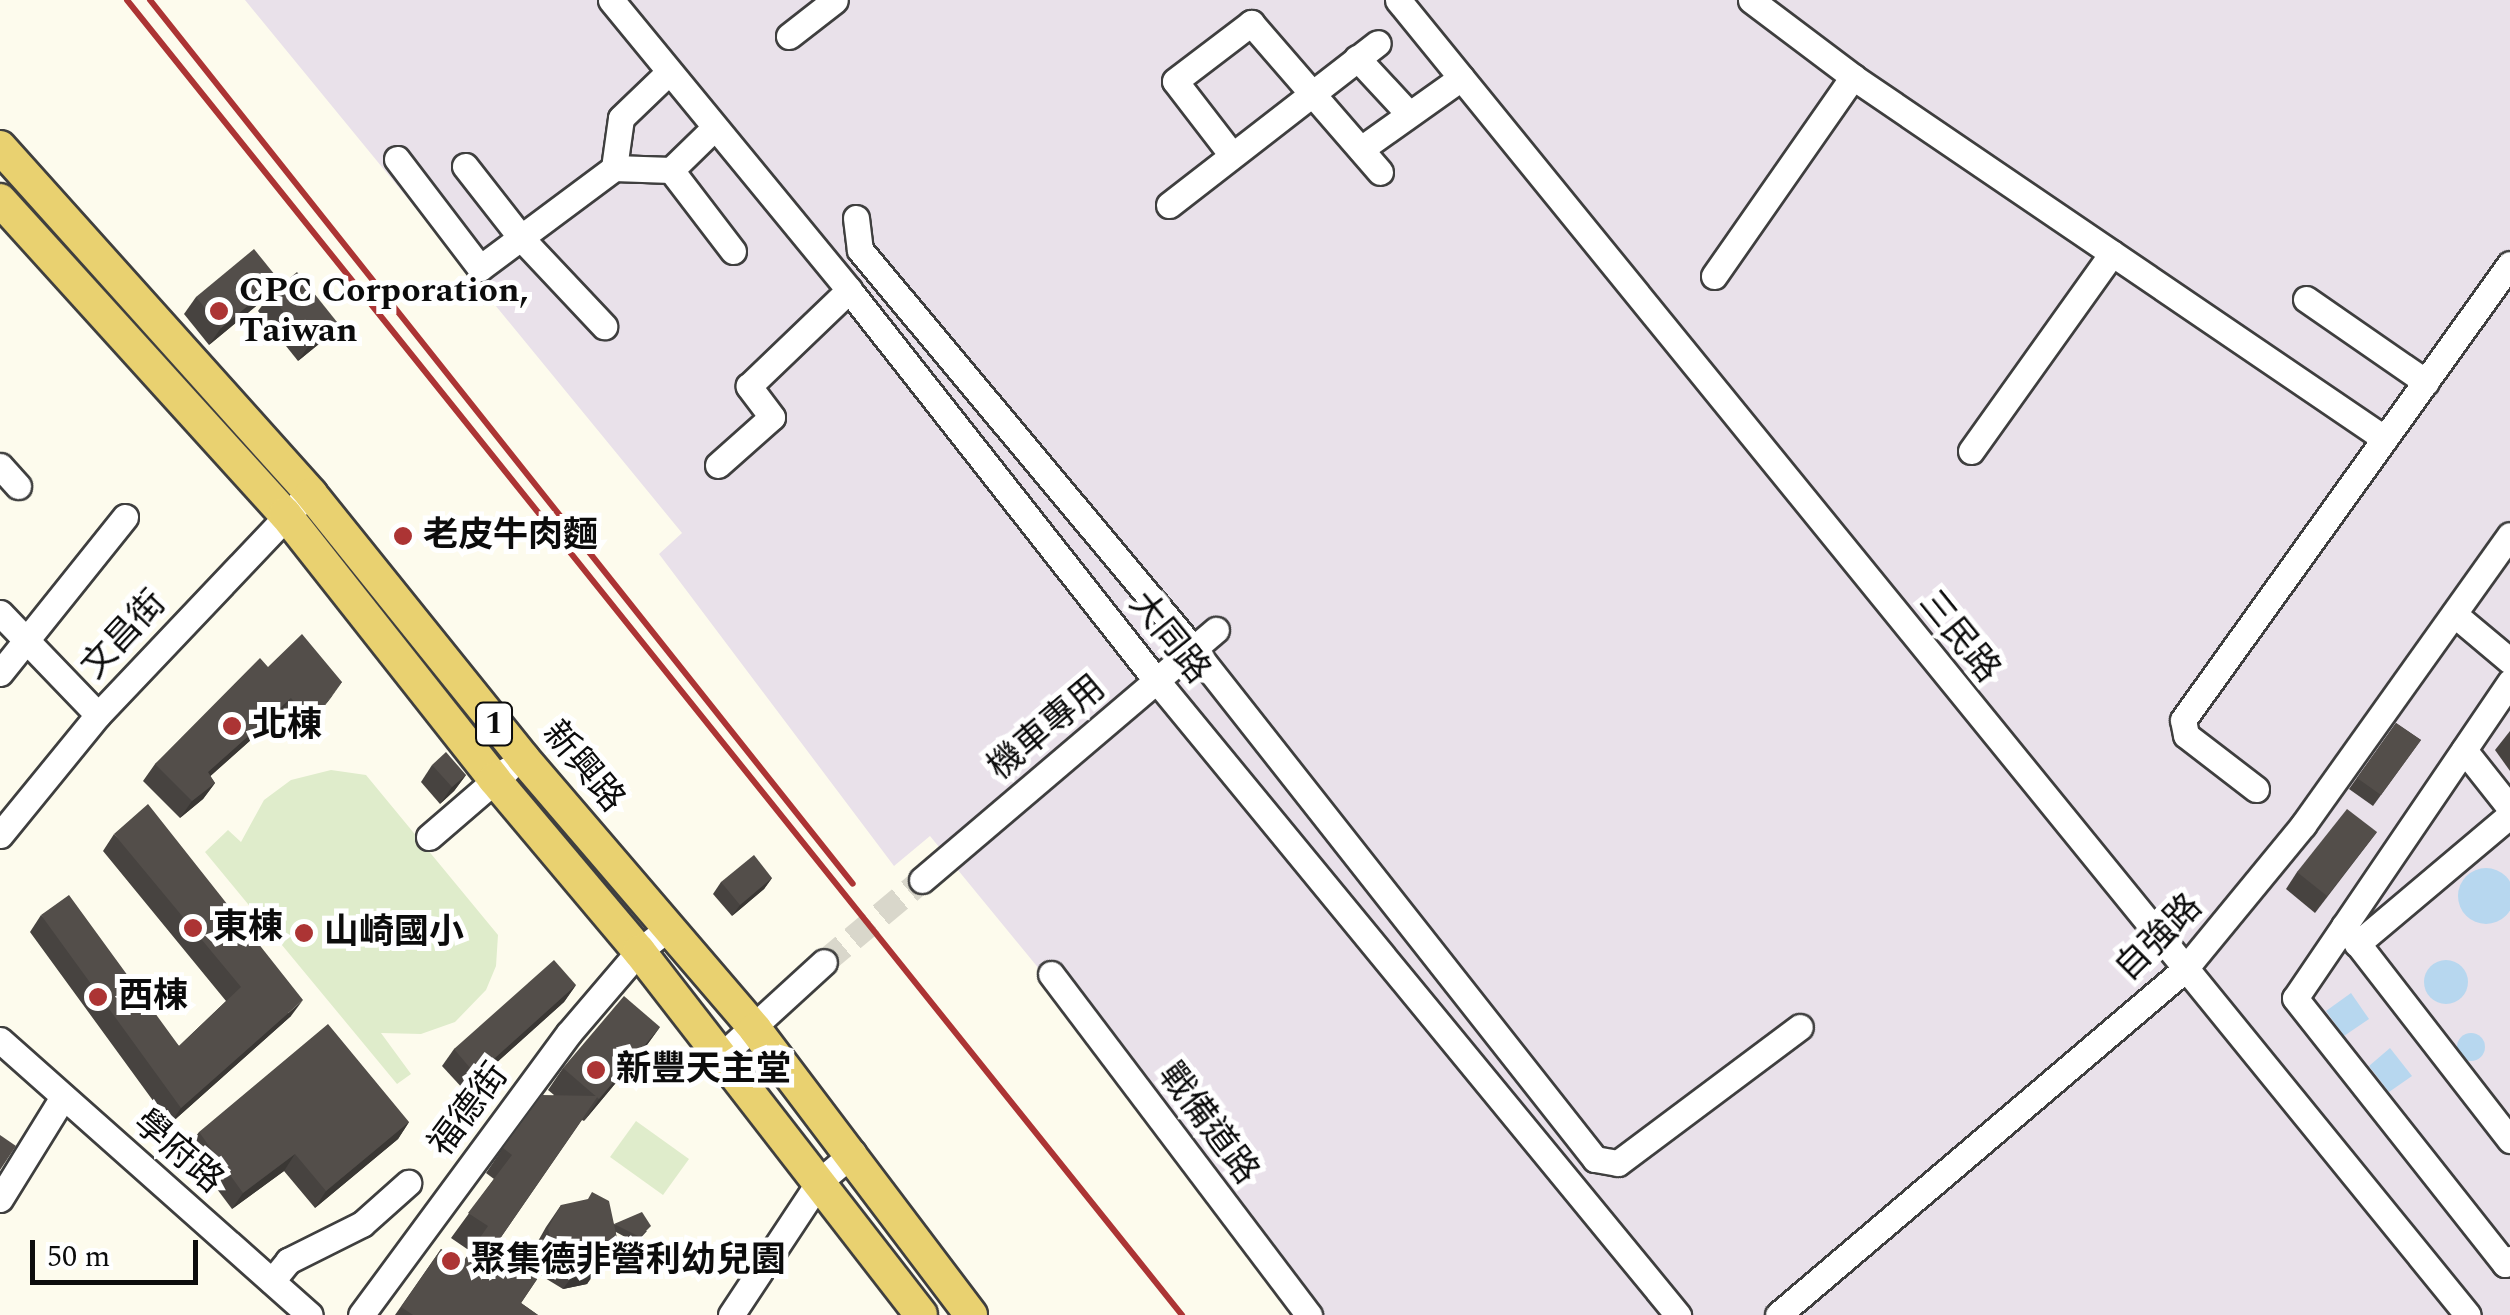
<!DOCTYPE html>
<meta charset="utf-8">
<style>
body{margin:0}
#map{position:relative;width:2510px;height:1315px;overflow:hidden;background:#fdfbed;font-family:Spectral,"Noto Sans TC",serif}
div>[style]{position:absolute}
.industrial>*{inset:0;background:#e9e1ea}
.pitch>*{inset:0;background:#dfeccb}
.water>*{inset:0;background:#b7d7ef}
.round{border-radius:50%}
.minor-tunnel>*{height:25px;margin-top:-12.5px;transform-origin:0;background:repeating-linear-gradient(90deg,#d9d7cb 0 25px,transparent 0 37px)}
.roads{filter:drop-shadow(2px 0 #3f3f3f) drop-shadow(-2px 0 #3f3f3f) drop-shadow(0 2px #3f3f3f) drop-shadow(0 -2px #3f3f3f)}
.minor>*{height:25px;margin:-12.5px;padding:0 12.5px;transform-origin:12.5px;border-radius:12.5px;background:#fff}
.major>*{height:32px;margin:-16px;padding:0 16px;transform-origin:16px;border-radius:16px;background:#e9d170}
.rail>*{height:6px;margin:-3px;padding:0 3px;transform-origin:3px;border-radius:3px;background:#ac3434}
.wall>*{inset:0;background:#474340}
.shaded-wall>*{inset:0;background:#3a3734}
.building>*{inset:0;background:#534e4a}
.dots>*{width:28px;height:28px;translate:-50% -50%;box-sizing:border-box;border:5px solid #fff;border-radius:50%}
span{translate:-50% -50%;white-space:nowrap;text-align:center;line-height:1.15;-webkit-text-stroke:10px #fff;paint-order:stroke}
.shield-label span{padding:2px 8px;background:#fff;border:2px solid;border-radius:8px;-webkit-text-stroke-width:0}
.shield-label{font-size:32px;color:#0c0c0c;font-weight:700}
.poi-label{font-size:35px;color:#0c0c0c;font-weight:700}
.left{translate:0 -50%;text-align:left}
.street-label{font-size:35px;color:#0c0c0c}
.scale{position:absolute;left:30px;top:1240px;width:168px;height:45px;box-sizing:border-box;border:5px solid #0c0c0c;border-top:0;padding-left:12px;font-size:30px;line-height:35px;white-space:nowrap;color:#0c0c0c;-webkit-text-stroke:8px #fff;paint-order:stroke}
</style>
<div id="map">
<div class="industrial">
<i style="clip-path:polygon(245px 0,2510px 0,2510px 1315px,1323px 1315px,930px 836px,894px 866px,659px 554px,682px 533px)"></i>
</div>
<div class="pitch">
<i style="clip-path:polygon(331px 770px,366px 775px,498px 935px,496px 966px,486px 990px,455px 1022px,421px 1034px,381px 1033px,411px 1074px,397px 1084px,205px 852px,228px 830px,241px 842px,264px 800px,291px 780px)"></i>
<i style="clip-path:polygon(636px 1121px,689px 1159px,663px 1195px,610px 1157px)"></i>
</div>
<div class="water">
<i class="round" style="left:2458px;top:868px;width:56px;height:56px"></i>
<i class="round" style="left:2424px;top:960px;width:44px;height:44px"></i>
<i style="clip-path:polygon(2351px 993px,2369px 1019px,2344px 1036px,2326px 1011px)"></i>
<i class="round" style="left:2457px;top:1033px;width:28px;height:28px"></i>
<i style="clip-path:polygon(2390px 1048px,2412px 1076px,2389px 1092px,2369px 1066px)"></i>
</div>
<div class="minor-tunnel">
<i style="left:824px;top:962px;width:128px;rotate:-39.9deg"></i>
</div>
<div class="roads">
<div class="minor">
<i style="left:611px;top:0;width:375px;rotate:50.6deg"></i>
<i style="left:849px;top:290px;width:498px;rotate:51.8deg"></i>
<i style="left:1157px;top:681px;width:821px;rotate:50.59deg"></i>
<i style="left:1398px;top:0;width:1695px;rotate:50.87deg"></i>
<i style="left:1751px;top:0;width:128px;rotate:37deg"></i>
<i style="left:1853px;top:77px;width:643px;rotate:34.23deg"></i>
<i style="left:789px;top:36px;width:58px;rotate:-38deg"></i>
<i style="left:1357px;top:58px;width:76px;rotate:47.1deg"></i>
<i style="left:1361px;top:149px;width:123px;rotate:-35.4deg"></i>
<i style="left:1232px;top:155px;width:93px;rotate:-127.6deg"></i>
<i style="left:1175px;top:81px;width:96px;rotate:-37.3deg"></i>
<i style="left:1251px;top:23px;width:197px;rotate:49.1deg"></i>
<i style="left:397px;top:159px;width:137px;rotate:52.7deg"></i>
<i style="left:480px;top:268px;width:167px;rotate:-36.7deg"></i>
<i style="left:614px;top:168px;width:57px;rotate:2deg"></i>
<i style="left:671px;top:170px;width:60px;rotate:-44.3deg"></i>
<i style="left:465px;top:166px;width:93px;rotate:52deg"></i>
<i style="left:522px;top:239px;width:120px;rotate:46.7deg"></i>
<i style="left:614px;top:168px;width:50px;rotate:-82deg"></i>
<i style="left:621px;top:118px;width:66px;rotate:-43.8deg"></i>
<i style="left:671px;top:170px;width:102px;rotate:52.6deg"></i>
<i style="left:1169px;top:205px;width:264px;rotate:-37.8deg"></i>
<i style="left:856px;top:218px;width:32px;rotate:83deg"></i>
<i style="left:860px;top:250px;width:521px;rotate:50.14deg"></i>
<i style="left:1194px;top:650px;width:648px;rotate:51.77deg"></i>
<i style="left:1595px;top:1159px;width:23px;rotate:10deg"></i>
<i style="left:1618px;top:1163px;width:227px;rotate:-36.8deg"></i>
<i style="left:1714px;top:276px;width:243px;rotate:-55.1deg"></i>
<i style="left:2306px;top:299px;width:146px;rotate:34.7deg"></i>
<i style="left:1971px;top:451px;width:243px;rotate:-54.5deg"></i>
<i style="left:718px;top:465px;width:72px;rotate:-41.6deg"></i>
<i style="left:772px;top:417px;width:39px;rotate:-127deg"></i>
<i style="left:749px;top:386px;width:139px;rotate:-43.8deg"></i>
<i style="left:0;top:466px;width:27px;rotate:48deg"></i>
<i style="left:0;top:613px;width:141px;rotate:46.1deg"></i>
<i style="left:2454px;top:614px;width:73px;rotate:40deg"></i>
<i style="left:0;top:673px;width:200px;rotate:-51.3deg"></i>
<i style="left:2510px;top:682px;width:382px;rotate:124.2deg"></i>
<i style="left:2295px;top:998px;width:339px;rotate:51.7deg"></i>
<i style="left:2505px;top:1264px;width:7px;rotate:-45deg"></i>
<i style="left:2464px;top:750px;width:74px;rotate:51.6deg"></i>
<i style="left:2256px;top:789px;width:88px;rotate:-142.4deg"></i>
<i style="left:2186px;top:735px;width:15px;rotate:-101deg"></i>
<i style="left:2183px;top:720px;width:561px;rotate:-54.36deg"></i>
<i style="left:0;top:835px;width:155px;rotate:-50.8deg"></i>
<i style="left:98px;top:715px;width:292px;rotate:-46.5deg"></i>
<i style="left:429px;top:837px;width:103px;rotate:-40.7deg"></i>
<i style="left:922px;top:880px;width:386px;rotate:-40.4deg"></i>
<i style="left:2344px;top:926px;width:271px;rotate:52.2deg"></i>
<i style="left:2357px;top:944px;width:200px;rotate:-40.1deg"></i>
<i style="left:1051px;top:974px;width:428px;rotate:52.9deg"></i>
<i style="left:0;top:1040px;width:414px;rotate:41.6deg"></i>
<i style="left:719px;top:1058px;width:142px;rotate:-42.4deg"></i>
<i style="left:0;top:1199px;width:120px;rotate:-58.3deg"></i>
<i style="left:272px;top:1281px;width:26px;rotate:-51deg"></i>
<i style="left:288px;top:1261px;width:83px;rotate:-26.6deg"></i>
<i style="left:362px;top:1224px;width:62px;rotate:-41.7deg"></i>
<i style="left:361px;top:1315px;width:350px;rotate:-53.6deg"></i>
<i style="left:569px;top:1033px;width:108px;rotate:-49.5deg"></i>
<i style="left:639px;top:951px;width:36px;rotate:-38deg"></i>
<i style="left:731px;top:1315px;width:159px;rotate:-56.5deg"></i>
<i style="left:819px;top:1182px;width:45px;rotate:-40.5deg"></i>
<i style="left:1778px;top:1315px;width:533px;rotate:-40.36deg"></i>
<i style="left:2184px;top:970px;width:188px;rotate:-50.6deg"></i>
<i style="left:2303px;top:825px;width:356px;rotate:-54.5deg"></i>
</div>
<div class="major">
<i style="left:0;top:147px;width:466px;rotate:48.1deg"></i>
<i style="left:311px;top:494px;width:339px;rotate:51.2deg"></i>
<i style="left:523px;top:758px;width:357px;rotate:49.4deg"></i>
<i style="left:755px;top:1029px;width:358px;rotate:52.9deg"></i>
<i style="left:0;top:200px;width:424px;rotate:47.8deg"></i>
<i style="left:285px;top:514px;width:337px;rotate:51.7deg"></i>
<i style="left:494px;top:779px;width:225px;rotate:49.9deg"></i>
<i style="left:639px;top:951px;width:460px;rotate:52.2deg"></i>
</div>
</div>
<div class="rail">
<i style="left:127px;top:0;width:1686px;rotate:51.26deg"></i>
<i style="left:150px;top:0;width:1129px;rotate:51.51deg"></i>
</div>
<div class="wall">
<i style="clip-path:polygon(279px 280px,267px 297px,209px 345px,184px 314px,196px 297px)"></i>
<i style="clip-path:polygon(270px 295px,337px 322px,325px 339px,298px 361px,258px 311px)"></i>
<i style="clip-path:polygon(268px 667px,342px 682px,299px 738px,280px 714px,210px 776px,215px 783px,203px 799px,180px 818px,143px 781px,155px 764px)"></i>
<i style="clip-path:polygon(2396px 723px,2421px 740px,2373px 806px,2349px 789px)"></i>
<i style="clip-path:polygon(2510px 731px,2510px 771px,2495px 750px)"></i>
<i style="clip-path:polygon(432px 765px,466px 775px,454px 791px,440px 804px,421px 782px)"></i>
<i style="clip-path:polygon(2377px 832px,2315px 913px,2286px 889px,2297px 872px)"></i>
<i style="clip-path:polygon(114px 834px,291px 1016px,170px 1124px,30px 932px,41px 915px,179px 1046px,226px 1001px,103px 851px)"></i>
<i style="clip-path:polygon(772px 878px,764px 889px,732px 916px,713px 894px,721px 882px)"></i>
<i style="clip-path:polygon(576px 985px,564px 1002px,465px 1091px,442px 1066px,454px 1049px)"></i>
<i style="clip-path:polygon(660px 1027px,644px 1049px,584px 1121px,582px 1120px,497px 1243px,537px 1270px,533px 1250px,546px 1227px,561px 1205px,614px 1224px,647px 1231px,636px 1243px,616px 1232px,587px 1284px,563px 1289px,540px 1275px,521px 1303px,538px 1315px,395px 1315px,441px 1249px,462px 1264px,470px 1251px,451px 1238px,494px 1179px,486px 1173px,503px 1148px,554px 1095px,548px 1090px,563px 1068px)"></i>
<i style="clip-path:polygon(409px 1122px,398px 1139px,315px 1208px,284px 1171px,232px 1209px,187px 1149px,199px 1132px)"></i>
</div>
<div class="shaded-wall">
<i style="clip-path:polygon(279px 280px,267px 297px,209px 345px,221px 328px)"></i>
<i style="clip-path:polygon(337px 322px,325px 339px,298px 361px,310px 344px)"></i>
<i style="clip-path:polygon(342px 682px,330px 699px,299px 738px,311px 722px)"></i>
<i style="clip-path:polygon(291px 698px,280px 714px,196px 789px,208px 772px)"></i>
<i style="clip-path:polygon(466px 775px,454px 791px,440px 804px,452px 787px)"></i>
<i style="clip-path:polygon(215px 783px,203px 799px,180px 818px,192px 801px)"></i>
<i style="clip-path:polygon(772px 878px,764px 889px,732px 916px,740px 905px)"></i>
<i style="clip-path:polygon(576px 985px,564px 1002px,465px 1091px,476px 1075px)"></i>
<i style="clip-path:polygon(303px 1000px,291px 1016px,170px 1124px,181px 1108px)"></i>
<i style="clip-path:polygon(660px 1027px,644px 1049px,584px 1121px,599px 1099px)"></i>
<i style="clip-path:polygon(409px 1122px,398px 1139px,315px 1208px,326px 1191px)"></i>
<i style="clip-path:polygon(295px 1154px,284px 1171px,232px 1209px,243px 1193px)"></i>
<i style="clip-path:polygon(603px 1262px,587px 1284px,563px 1289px,579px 1267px)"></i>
</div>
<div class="building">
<i style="clip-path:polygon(254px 249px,279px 280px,221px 328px,196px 297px)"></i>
<i style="clip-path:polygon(297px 272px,337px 322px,310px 344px,270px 295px)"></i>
<i style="clip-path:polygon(302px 634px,342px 682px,311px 722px,291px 698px,208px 772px,215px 783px,192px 801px,155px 764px,260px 658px,268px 667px)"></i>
<i style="clip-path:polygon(2396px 723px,2421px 740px,2381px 795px,2357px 778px)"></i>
<i style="clip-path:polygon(446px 752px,466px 775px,452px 787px,432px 765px)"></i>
<i style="clip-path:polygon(148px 804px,303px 1000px,181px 1108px,41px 915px,69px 895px,179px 1046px,241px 987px,114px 834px)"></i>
<i style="clip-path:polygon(2347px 809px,2377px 832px,2327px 896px,2297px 872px)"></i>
<i style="clip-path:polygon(754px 855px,772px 878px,740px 905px,721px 882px)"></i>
<i style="clip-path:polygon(554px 960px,576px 985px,476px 1075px,454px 1049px)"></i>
<i style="clip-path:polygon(624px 996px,660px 1027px,599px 1099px,563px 1068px)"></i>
<i style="clip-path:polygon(328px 1024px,409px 1122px,326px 1191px,295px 1154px,243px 1193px,199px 1132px)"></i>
<i style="clip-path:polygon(542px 1095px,598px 1096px,497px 1243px,541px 1273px,521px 1303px,538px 1315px,413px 1315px,401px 1307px,441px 1249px,462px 1264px,488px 1226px,468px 1213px,512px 1155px,503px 1148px)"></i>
<i style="clip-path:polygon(0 1135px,16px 1146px,0 1170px)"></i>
<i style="clip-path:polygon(592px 1192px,609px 1201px,617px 1238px,603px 1262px,579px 1267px,553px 1251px,548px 1228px,561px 1205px,588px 1199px)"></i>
<i style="clip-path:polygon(642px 1212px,651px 1226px,640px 1237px,614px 1224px)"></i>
</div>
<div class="dots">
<i style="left:219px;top:311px;background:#ac3434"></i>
<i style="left:403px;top:536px;background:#ac3434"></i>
<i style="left:232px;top:726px;background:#ac3434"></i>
<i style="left:193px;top:928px;background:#ac3434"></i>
<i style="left:304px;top:933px;background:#ac3434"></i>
<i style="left:98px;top:997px;background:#ac3434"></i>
<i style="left:596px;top:1070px;background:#ac3434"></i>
<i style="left:451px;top:1261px;background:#ac3434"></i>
</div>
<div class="shield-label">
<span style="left:494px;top:724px">1</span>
</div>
<div class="poi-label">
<span class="left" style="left:239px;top:311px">CPC Corporation,<br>Taiwan</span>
<span class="left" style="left:423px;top:536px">老皮牛肉麵</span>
<span class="left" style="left:252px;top:726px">北棟</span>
<span class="left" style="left:213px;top:928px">東棟</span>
<span class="left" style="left:324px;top:933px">山崎國小</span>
<span class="left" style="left:118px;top:997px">西棟</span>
<span class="left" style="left:616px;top:1070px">新豐天主堂</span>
<span class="left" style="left:471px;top:1261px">聚集德非營利幼兒園</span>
</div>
<div class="street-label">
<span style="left:124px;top:635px;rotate:-47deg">文昌街</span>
<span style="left:1959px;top:637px;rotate:51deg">三民路</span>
<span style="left:1169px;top:638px;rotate:51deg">大同路</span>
<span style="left:1047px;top:728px;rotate:-40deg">機車專用</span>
<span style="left:583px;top:767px;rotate:50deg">新興路</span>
<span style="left:2159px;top:938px;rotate:-45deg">自強路</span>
<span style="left:469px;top:1110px;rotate:-53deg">福德街</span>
<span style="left:1208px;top:1124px;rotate:53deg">戰備道路</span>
<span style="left:178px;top:1152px;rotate:41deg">學府路</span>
</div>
<div class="scale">50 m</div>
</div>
